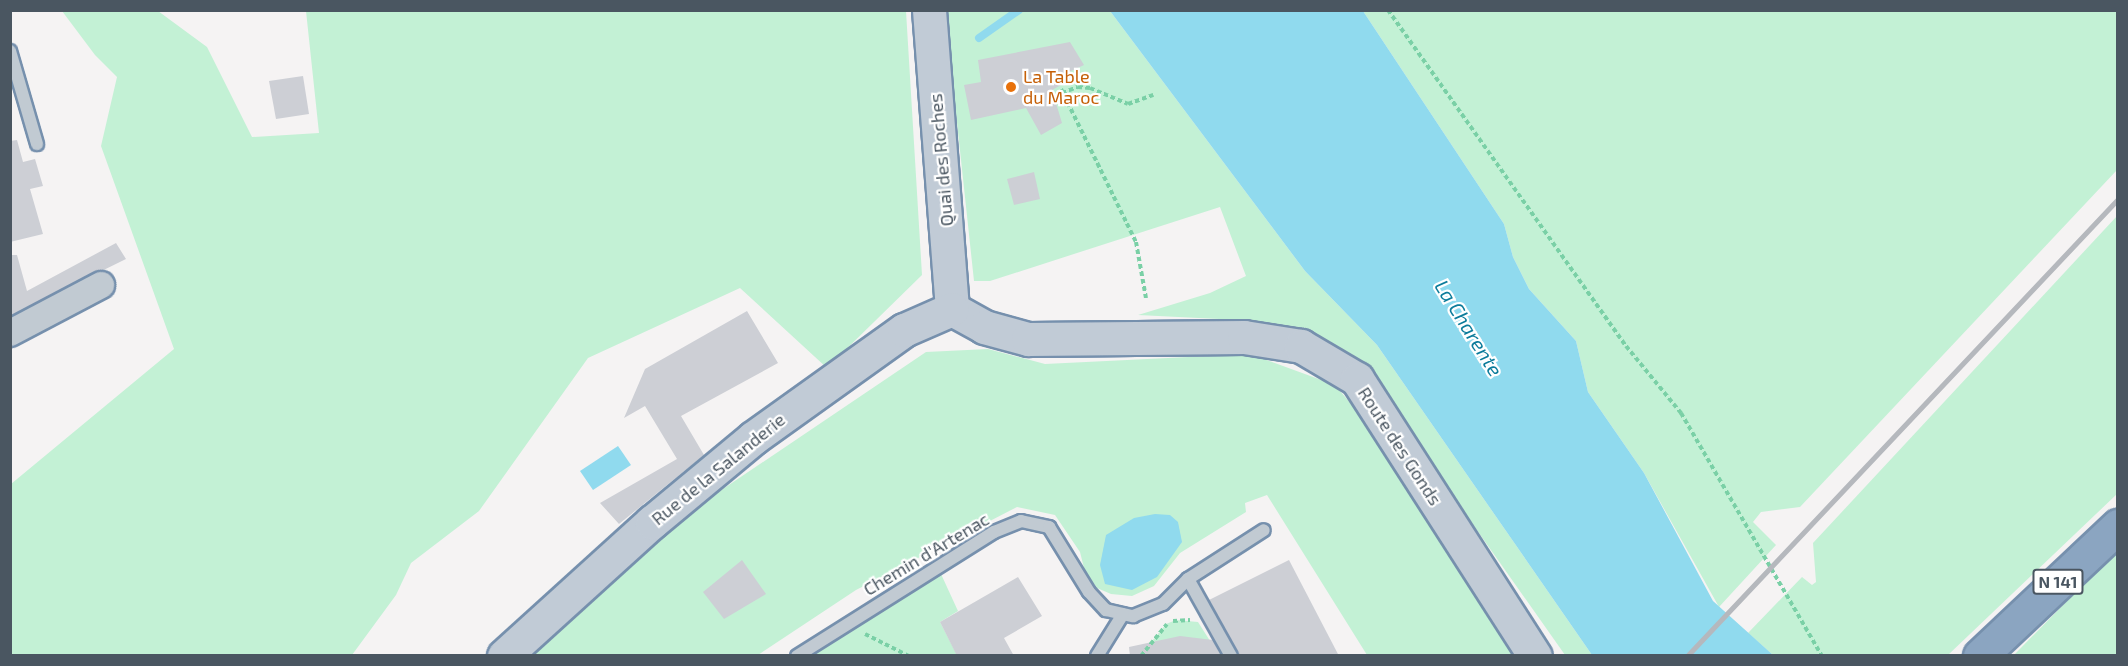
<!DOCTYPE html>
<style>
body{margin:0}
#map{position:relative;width:2128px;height:666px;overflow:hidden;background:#f5f3f3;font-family:"Exo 2",sans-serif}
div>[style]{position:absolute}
.green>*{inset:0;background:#c3f1d5}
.water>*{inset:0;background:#90daee}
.stream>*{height:8px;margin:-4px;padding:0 4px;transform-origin:4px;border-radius:4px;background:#90daee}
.building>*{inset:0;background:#cdcfd5}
.path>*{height:4px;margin-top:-2px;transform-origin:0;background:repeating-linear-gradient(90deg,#7ad0a6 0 4.5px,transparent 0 7.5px)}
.roads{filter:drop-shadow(2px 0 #7690ad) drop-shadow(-2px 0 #7690ad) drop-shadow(0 2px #7690ad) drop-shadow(0 -2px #7690ad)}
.lane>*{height:12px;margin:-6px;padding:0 6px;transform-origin:6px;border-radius:6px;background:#c1cad2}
.street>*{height:26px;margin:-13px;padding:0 13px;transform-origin:13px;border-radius:13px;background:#c1cad2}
.secondary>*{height:33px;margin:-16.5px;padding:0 16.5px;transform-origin:16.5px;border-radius:16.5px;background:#c1cbd6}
.highway>*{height:33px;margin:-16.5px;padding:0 16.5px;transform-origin:16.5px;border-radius:16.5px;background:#8ba5c1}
.rail>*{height:4.5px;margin:-2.25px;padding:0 2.25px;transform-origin:2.25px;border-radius:2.25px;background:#b5b8bd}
.dots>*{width:16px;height:16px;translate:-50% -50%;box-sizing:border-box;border:3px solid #fff;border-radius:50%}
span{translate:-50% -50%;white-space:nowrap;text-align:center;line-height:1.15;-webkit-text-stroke:4.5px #fff;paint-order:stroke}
.shield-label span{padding:2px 4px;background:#fff;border:2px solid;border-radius:4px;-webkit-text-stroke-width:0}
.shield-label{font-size:16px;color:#4a5661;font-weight:700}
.food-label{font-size:18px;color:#c56008}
.left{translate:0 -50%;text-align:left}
.street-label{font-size:18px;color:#4a5661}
.water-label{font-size:20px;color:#0c7c9b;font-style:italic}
.frame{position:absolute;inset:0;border:12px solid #4a5661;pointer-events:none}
</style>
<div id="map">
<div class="green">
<i style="clip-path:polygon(62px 11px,158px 11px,207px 47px,252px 137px,319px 133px,306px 11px,906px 11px,922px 275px,827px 368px,740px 288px,588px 358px,479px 511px,411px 563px,396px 595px,352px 655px,11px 656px,11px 484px,174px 349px,101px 146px,117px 77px,95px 55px)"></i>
<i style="clip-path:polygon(945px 11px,1110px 11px,1305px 271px,1377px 345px,1592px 655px,1565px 655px,1388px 404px,1298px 333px,1219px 319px,1138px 315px,1210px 293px,1246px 276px,1220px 207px,990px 281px,974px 281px)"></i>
<i style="clip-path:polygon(1363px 11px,2117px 11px,2117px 170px,1800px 507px,1761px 512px,1753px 522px,1776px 545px,1719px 607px,1644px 473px,1588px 392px,1576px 341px,1529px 289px,1513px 257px,1504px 224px)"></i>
<i style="clip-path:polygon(2117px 216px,2117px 494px,1948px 655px,1773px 655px,1748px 633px,1802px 577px,1812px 585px,1816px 582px,1813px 543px)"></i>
<i style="clip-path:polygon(988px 349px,1045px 364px,1250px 354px,1335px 385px,1374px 431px,1519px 655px,1367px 655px,1267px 495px,1245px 503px,1246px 512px,1180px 553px,1154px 586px,1132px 596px,1111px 594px,1097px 588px,1085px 572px,1080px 552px,1055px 515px,1017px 507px,856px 590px,758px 655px,531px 656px,674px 522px,926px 352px)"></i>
<i style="clip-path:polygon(2117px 550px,2117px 655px,2014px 655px)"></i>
<i style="clip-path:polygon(941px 574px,958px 611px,940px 622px,957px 655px,808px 656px)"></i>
<i style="clip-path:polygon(1176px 620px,1198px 622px,1219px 655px,1143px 652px,1166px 624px)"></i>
</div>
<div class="water">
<i style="clip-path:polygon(1110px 11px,1363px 11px,1504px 224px,1513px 257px,1529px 289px,1576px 341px,1588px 392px,1644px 473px,1713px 601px,1773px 655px,1592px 655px,1377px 345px,1305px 271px)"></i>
<i style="clip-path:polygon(618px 446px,631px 465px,593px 490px,580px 471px)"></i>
<i style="clip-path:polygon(1155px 514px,1170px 515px,1178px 522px,1182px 542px,1157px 577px,1132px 590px,1105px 584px,1100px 565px,1106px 535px,1134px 518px)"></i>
</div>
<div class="stream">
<i style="left:979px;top:38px;width:49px;rotate:-35deg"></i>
</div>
<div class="building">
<i style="clip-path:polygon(1070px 42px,1084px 65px,1067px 73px,1070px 80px,1052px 90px,1062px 123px,1041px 135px,1026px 108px,971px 120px,964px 85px,981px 82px,978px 60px)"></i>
<i style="clip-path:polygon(303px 76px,309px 114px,276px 119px,269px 81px)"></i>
<i style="clip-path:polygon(17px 140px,23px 162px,35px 159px,43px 186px,30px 189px,43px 234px,10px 242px,10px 141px)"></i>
<i style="clip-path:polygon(1034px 172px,1040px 199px,1014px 205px,1007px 179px)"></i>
<i style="clip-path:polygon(116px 243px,126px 259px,10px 316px,10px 255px,17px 255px,27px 291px)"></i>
<i style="clip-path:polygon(747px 311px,778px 363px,681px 416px,704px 455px,619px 524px,600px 503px,677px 459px,645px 406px,624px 418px,645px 369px)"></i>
<i style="clip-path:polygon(742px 560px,766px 594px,724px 619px,703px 592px)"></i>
<i style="clip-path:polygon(1289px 560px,1339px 656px,1239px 656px,1209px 600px)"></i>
<i style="clip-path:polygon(1018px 577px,1042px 616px,1004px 638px,1014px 656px,957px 656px,940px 622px)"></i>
<i style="clip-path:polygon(1180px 636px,1213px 640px,1221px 656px,1130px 656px,1129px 647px)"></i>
</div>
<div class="path">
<i style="left:1388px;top:10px;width:412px;rotate:54.7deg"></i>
<i style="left:1626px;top:346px;width:87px;rotate:50.6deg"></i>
<i style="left:1681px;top:413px;width:281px;rotate:59.9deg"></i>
<i style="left:1061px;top:89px;width:170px;rotate:63.9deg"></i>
<i style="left:1136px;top:242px;width:57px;rotate:79.9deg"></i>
<i style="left:1062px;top:93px;width:17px;rotate:-21deg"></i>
<i style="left:1078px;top:87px;width:12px;rotate:5deg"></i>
<i style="left:1090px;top:88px;width:41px;rotate:22.8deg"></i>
<i style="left:1128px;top:104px;width:27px;rotate:-20deg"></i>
<i style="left:1173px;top:621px;width:17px;rotate:-3deg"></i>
<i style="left:865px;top:634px;width:49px;rotate:26.6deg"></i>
<i style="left:1141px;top:656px;width:41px;rotate:-50.9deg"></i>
</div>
<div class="roads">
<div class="lane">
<i style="left:10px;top:51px;width:97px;rotate:73.8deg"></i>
<i style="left:1188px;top:579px;width:88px;rotate:60.8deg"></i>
<i style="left:797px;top:656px;width:233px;rotate:-32.2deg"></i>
<i style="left:994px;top:532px;width:29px;rotate:-22deg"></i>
<i style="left:1021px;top:521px;width:29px;rotate:12deg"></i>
<i style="left:1049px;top:527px;width:76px;rotate:58.4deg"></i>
<i style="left:1089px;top:592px;width:25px;rotate:47deg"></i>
<i style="left:1106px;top:610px;width:28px;rotate:13deg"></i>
<i style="left:1133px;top:616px;width:32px;rotate:-22deg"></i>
<i style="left:1163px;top:604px;width:35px;rotate:-45deg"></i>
<i style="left:1188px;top:579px;width:90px;rotate:-32.8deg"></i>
<i style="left:1097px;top:656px;width:49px;rotate:-58.2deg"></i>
</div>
<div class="street">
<i style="left:10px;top:333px;width:103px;rotate:-27.8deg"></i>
</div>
<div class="secondary">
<i style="left:929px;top:10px;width:300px;rotate:85.6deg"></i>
<i style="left:952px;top:309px;width:37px;rotate:29deg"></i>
<i style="left:984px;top:327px;width:46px;rotate:15.3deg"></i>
<i style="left:1028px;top:339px;width:216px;rotate:-0.5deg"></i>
<i style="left:1244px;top:337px;width:58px;rotate:9deg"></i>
<i style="left:1301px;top:346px;width:65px;rotate:30.5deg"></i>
<i style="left:1357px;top:379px;width:329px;rotate:57.3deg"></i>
<i style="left:504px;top:656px;width:200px;rotate:-42.2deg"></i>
<i style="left:652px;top:522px;width:131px;rotate:-39.7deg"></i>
<i style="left:753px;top:438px;width:186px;rotate:-35.6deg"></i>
<i style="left:904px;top:330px;width:52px;rotate:-23.6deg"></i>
</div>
<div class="highway">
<i style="left:1980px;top:656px;width:190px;rotate:-43.3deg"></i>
</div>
</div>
<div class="rail">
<i style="left:1687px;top:656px;width:628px;rotate:-46.68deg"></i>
</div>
<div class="dots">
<i style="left:1011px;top:87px;background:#e8710a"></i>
</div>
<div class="shield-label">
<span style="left:2058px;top:582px">N 141</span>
</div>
<div class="food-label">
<span class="left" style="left:1023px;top:87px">La Table<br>du Maroc</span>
</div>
<div class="street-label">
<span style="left:941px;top:160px;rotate:-95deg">Quai des Roches</span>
<span style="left:1400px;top:446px;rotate:57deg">Route des Gonds</span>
<span style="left:718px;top:469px;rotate:-39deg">Rue de la Salanderie</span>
<span style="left:926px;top:554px;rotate:-31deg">Chemin d'Artenac</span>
</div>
<div class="water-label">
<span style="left:1469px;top:328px;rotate:58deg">La Charente</span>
</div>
<div class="frame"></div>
</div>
